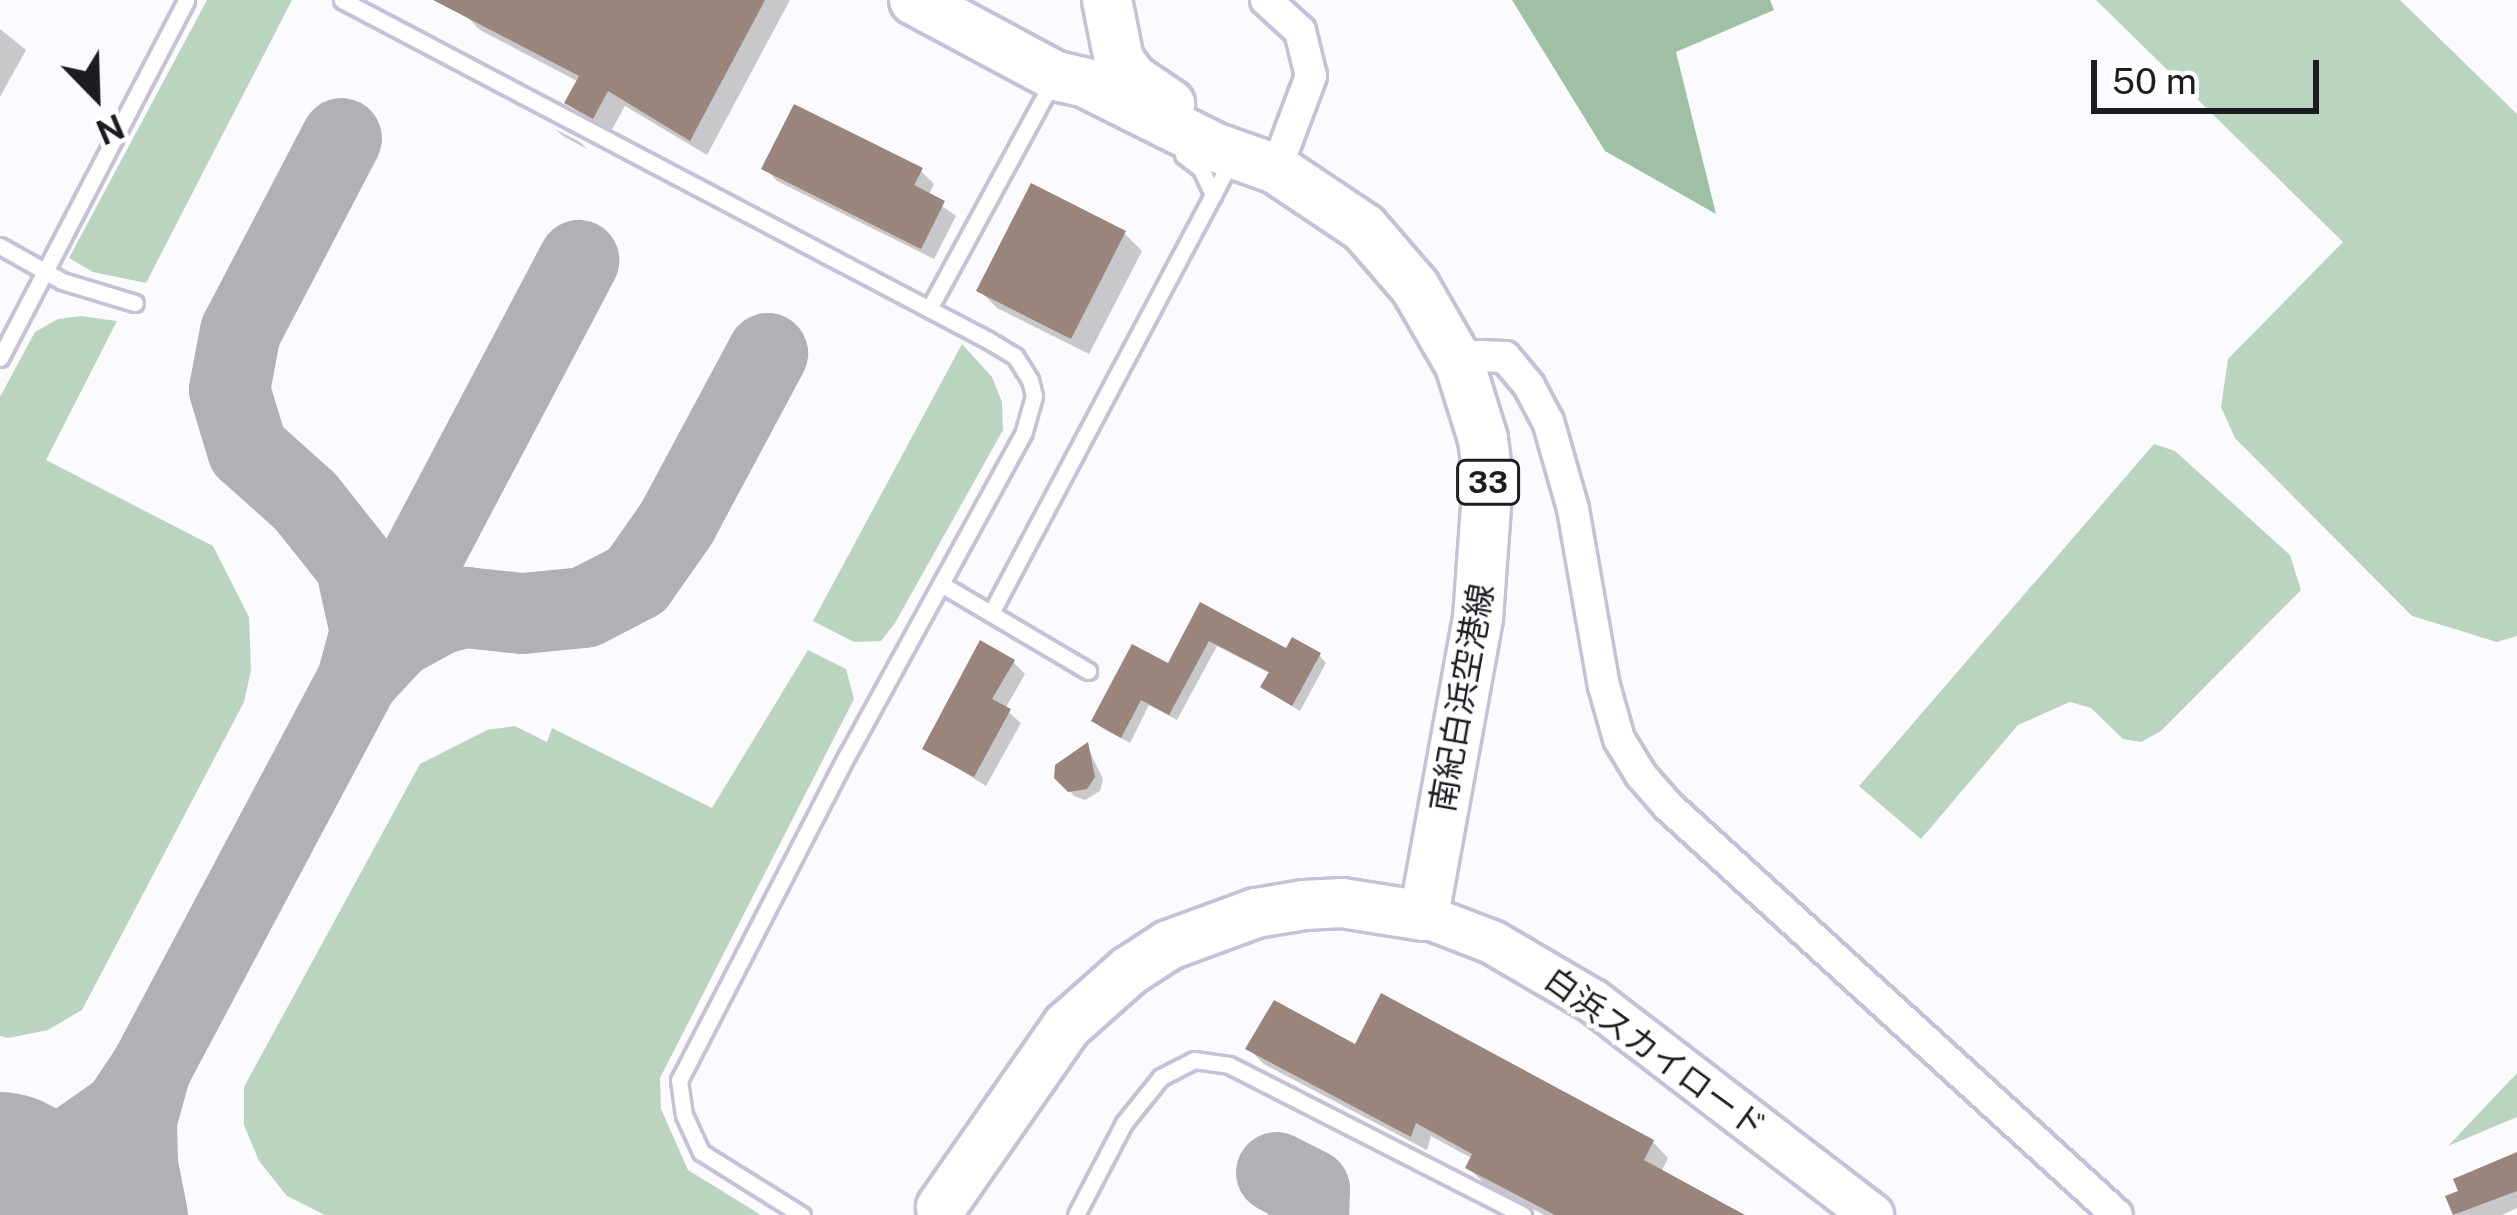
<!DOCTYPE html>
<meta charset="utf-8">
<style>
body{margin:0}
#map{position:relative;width:2517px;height:1215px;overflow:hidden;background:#fbfafe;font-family:"Public Sans","Noto Sans JP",sans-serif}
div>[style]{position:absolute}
.green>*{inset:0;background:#bbd4bf}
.forest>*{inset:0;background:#9fc0a5}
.shadow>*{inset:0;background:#0003}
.taxiway>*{height:81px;margin:-40.5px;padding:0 40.5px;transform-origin:40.5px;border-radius:40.5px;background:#b2b0b6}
.runway>*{height:204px;margin:-102px;padding:0 102px;transform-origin:102px;border-radius:102px;background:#b2b0b6}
.building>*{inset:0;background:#9a857c}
.roads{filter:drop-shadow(3px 0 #c8c1d5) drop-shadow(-3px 0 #c8c1d5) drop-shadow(0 3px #c8c1d5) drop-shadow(0 -3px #c8c1d5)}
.lane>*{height:15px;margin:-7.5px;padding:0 7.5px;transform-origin:7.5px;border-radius:7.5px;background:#fff}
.street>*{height:30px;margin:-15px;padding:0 15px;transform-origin:15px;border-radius:15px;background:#fff}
.secondary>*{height:42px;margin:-21px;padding:0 21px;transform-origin:21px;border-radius:21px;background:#fff}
.primary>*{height:48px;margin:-24px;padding:0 24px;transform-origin:24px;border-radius:24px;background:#fff}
span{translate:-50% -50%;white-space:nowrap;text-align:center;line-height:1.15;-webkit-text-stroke:9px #fff;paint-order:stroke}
.shield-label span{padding:3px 9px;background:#fff;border:3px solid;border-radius:9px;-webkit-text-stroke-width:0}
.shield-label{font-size:30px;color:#1e1c23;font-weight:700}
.street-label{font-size:33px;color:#1e1c23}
.north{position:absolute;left:36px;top:36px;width:120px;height:120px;-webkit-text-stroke:9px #fff;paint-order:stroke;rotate:157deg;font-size:33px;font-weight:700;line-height:48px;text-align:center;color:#1e1c23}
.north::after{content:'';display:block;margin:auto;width:42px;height:54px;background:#1e1c23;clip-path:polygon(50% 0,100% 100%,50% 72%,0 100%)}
.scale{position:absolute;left:2091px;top:60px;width:228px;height:54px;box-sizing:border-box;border:6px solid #1e1c23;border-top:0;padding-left:15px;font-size:36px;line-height:42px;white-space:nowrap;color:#1e1c23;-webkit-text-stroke:9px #fff;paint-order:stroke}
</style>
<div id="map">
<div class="green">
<i style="clip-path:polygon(207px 0,292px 0,146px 283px,93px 272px,69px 258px)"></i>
<i style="clip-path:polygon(2096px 0,2400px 0,2517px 114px,2517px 636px,2497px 642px,2412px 616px,2235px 438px,2221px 407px,2228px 359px,2343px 242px)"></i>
<i style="clip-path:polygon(81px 316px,117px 321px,46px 460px,213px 546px,249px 617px,251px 670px,244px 702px,82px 1010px,48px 1030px,8px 1038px,0 1036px,0 397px,35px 332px,58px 319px)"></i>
<i style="clip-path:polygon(962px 344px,992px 377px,1002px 402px,1003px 430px,895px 623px,881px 641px,854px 642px,813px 621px)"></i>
<i style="clip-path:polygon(2154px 444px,2175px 451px,2290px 555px,2301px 590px,2161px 731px,2141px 742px,2123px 739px,2091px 708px,2070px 702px,2018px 725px,1921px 839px,1859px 786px)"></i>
<i style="clip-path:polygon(808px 650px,846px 669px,854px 699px,660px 1078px,661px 1109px,688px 1170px,761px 1215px,325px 1215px,287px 1196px,259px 1161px,244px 1125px,244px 1087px,420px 764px,487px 730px,515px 726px,547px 742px,552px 728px,712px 808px)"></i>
<i style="clip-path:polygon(2517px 1072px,2517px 1117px,2448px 1146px,2517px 1073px)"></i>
</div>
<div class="forest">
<i style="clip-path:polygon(1512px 0,1770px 0,1774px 10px,1676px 52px,1716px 214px,1605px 151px)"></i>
</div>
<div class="shadow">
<i style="clip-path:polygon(471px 0,790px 0,707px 155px,625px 106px,610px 133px,585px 119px,568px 103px,579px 82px,480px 30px,464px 14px)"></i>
<i style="clip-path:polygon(0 29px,26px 50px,0 97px)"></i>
<i style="clip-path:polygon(555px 129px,580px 142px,587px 149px,563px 136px)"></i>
<i style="clip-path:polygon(765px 168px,921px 171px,934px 184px,928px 196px,956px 216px,934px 259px,777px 181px)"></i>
<i style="clip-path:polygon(1033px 187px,1125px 234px,1142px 251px,1089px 354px,997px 308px,980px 291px)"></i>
<i style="clip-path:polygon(1201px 606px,1287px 652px,1319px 655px,1326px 663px,1300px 711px,1271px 693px,1271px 674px,1217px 646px,1177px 720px,1149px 705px,1130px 743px,1102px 728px,1094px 721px,1169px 667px)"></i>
<i style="clip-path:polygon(1013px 662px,1025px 674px,1005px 709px,1021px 723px,986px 786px,926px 749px)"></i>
<i style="clip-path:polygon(1087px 746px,1103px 779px,1100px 791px,1085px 800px,1074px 796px,1058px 777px,1060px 761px)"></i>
<i style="clip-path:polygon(1356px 1048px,1653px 1142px,1668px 1158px,1661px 1172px,1739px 1215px,1544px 1215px,1484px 1183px,1468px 1168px,1473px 1159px,1431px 1136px,1427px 1150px,1264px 1064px,1249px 1049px)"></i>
<i style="clip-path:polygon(2517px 1155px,2517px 1208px,2502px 1215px,2457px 1215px,2449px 1197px)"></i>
</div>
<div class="taxiway">
<i style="left:341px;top:138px;width:218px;rotate:117.6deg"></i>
<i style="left:240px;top:331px;width:59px;rotate:100.7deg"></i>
<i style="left:229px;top:389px;width:63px;rotate:73.3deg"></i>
<i style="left:247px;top:449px;width:78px;rotate:41.9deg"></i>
<i style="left:305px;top:501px;width:80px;rotate:51.6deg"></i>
<i style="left:355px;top:564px;width:69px;rotate:77.4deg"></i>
<i style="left:370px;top:631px;width:50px;rotate:105.2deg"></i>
<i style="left:369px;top:657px;width:449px;rotate:-62.2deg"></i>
<i style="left:0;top:1164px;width:30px;rotate:-6deg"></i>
<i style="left:30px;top:1161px;width:48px;rotate:-20.7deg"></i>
<i style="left:75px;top:1144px;width:57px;rotate:-35.1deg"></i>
<i style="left:122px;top:1111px;width:50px;rotate:-56.3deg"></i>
<i style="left:150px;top:1069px;width:442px;rotate:-62deg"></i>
<i style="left:357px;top:679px;width:56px;rotate:-47.2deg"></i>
<i style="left:395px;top:638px;width:49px;rotate:-29.2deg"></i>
<i style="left:438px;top:614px;width:28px;rotate:-15deg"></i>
<i style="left:465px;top:607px;width:57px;rotate:6deg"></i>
<i style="left:522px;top:613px;width:62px;rotate:-5.5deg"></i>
<i style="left:584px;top:607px;width:59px;rotate:-27.4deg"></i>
<i style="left:636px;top:580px;width:70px;rotate:-54.9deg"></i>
<i style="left:676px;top:523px;width:193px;rotate:-61.8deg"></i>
<i style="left:1276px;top:1172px;width:37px;rotate:27deg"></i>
<i style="left:1309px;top:1189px;width:26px;rotate:92deg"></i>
<i style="left:147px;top:1215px;width:52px;rotate:-101.1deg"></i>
<i style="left:137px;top:1164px;width:44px;rotate:-91.3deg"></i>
<i style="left:136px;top:1120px;width:53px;rotate:-74.6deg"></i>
</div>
<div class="runway">
<i style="left:0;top:1194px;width:45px;rotate:27.7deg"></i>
</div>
<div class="building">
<i style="clip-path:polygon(433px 0,765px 0,690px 141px,608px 91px,593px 119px,564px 103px,579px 76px)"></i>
<i style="clip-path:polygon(794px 104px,923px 168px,914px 185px,945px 201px,921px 249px,761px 169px)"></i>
<i style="clip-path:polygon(1031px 183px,1126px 231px,1071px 339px,976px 291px)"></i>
<i style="clip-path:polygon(1200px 602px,1286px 648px,1292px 637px,1321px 653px,1292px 706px,1260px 687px,1269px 672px,1209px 641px,1169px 715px,1141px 700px,1121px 738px,1091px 721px,1132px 644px,1168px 663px)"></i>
<i style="clip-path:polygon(980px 640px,1015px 660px,992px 699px,1011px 709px,974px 777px,922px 749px)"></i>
<i style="clip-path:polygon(1088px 742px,1095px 777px,1087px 789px,1068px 792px,1054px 778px,1055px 765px)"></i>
<i style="clip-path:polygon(1381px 993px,1654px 1140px,1644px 1160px,1745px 1215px,1555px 1215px,1465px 1168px,1472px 1154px,1416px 1123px,1411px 1137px,1245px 1049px,1274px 1000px,1355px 1044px)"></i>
<i style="clip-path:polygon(2517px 1152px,2517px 1191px,2453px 1215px,2445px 1196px,2458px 1191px,2453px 1179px)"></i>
</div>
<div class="roads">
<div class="lane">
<i style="left:342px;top:0;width:730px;rotate:27.76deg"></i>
<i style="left:988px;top:340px;width:31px;rotate:31deg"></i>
<i style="left:1015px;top:356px;width:28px;rotate:58deg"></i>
<i style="left:1030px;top:380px;width:16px;rotate:76deg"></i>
<i style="left:1034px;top:396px;width:37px;rotate:106deg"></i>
<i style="left:1024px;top:432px;width:368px;rotate:118.7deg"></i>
<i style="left:847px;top:755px;width:366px;rotate:117.3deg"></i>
<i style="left:679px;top:1080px;width:35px;rotate:82deg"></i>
<i style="left:684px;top:1115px;width:41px;rotate:65.3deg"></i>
<i style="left:701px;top:1152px;width:119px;rotate:32deg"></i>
<i style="left:1183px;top:155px;width:23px;rotate:38deg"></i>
<i style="left:1201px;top:169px;width:29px;rotate:65deg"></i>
<i style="left:0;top:246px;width:71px;rotate:29.4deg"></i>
<i style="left:62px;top:281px;width:76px;rotate:16.8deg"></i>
<i style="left:929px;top:309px;width:260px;rotate:-61.5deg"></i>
<i style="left:0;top:358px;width:403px;rotate:-62.5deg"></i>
<i style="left:941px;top:584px;width:171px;rotate:30.6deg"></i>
<i style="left:991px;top:613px;width:514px;rotate:-62.04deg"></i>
<i style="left:1076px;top:1215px;width:104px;rotate:-62.4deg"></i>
<i style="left:1124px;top:1123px;width:59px;rotate:-51.2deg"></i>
<i style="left:1161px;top:1077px;width:37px;rotate:-27deg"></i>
<i style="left:1194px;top:1060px;width:35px;rotate:8deg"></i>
<i style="left:1229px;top:1065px;width:330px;rotate:27deg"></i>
</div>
<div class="street">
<i style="left:1266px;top:0;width:46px;rotate:42.4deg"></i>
<i style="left:1300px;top:31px;width:46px;rotate:76.3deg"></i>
<i style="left:1311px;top:76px;width:99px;rotate:110.6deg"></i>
<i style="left:1460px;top:365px;width:21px;rotate:-25deg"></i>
<i style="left:1479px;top:356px;width:26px;rotate:2deg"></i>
<i style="left:1505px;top:357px;width:38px;rotate:50deg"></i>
<i style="left:1529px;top:386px;width:40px;rotate:62deg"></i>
<i style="left:1548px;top:421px;width:91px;rotate:74.1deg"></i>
<i style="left:1573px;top:509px;width:180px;rotate:80.1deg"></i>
<i style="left:1604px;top:686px;width:55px;rotate:74.2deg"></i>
<i style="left:1619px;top:739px;width:42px;rotate:58.6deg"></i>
<i style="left:1641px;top:775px;width:41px;rotate:48.9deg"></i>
<i style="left:1668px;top:806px;width:607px;rotate:42.33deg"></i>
</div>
<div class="secondary">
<i style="left:1424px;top:916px;width:73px;rotate:20.9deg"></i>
<i style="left:1492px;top:942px;width:117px;rotate:30.3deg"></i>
<i style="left:1593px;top:1001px;width:352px;rotate:37.5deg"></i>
</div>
<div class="primary">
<i style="left:914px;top:0;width:161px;rotate:28.2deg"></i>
<i style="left:1056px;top:76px;width:31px;rotate:13deg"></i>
<i style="left:1086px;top:83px;width:143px;rotate:26.6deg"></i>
<i style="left:1214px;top:147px;width:66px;rotate:19.5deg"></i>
<i style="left:1276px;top:169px;width:106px;rotate:33.8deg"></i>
<i style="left:1364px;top:228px;width:78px;rotate:49.2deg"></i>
<i style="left:1415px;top:287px;width:90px;rotate:60deg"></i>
<i style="left:1460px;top:365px;width:77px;rotate:72.7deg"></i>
<i style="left:1483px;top:439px;width:40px;rotate:82.9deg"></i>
<i style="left:1488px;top:479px;width:139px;rotate:94.1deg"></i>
<i style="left:1478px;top:618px;width:303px;rotate:100.3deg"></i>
<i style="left:1424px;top:916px;width:83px;rotate:-171deg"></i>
<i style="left:1342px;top:903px;width:38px;rotate:177deg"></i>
<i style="left:1304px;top:905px;width:49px;rotate:170.5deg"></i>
<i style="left:1256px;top:913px;width:93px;rotate:159.8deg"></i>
<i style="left:1169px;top:945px;width:48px;rotate:147deg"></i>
<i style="left:1129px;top:971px;width:83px;rotate:138.4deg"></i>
<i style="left:1067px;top:1026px;width:221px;rotate:124.8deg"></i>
<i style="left:1107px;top:0;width:61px;rotate:78.7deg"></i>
<i style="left:1119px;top:60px;width:24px;rotate:54deg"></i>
<i style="left:1133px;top:79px;width:45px;rotate:34deg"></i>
</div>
</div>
<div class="shield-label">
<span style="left:1488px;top:482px">33</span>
</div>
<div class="street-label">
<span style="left:1462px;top:698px;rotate:-80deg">南紀白浜空港線</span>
<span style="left:1655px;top:1053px;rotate:36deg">白浜スカイロード</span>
</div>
<div class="north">N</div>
<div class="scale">50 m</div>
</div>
